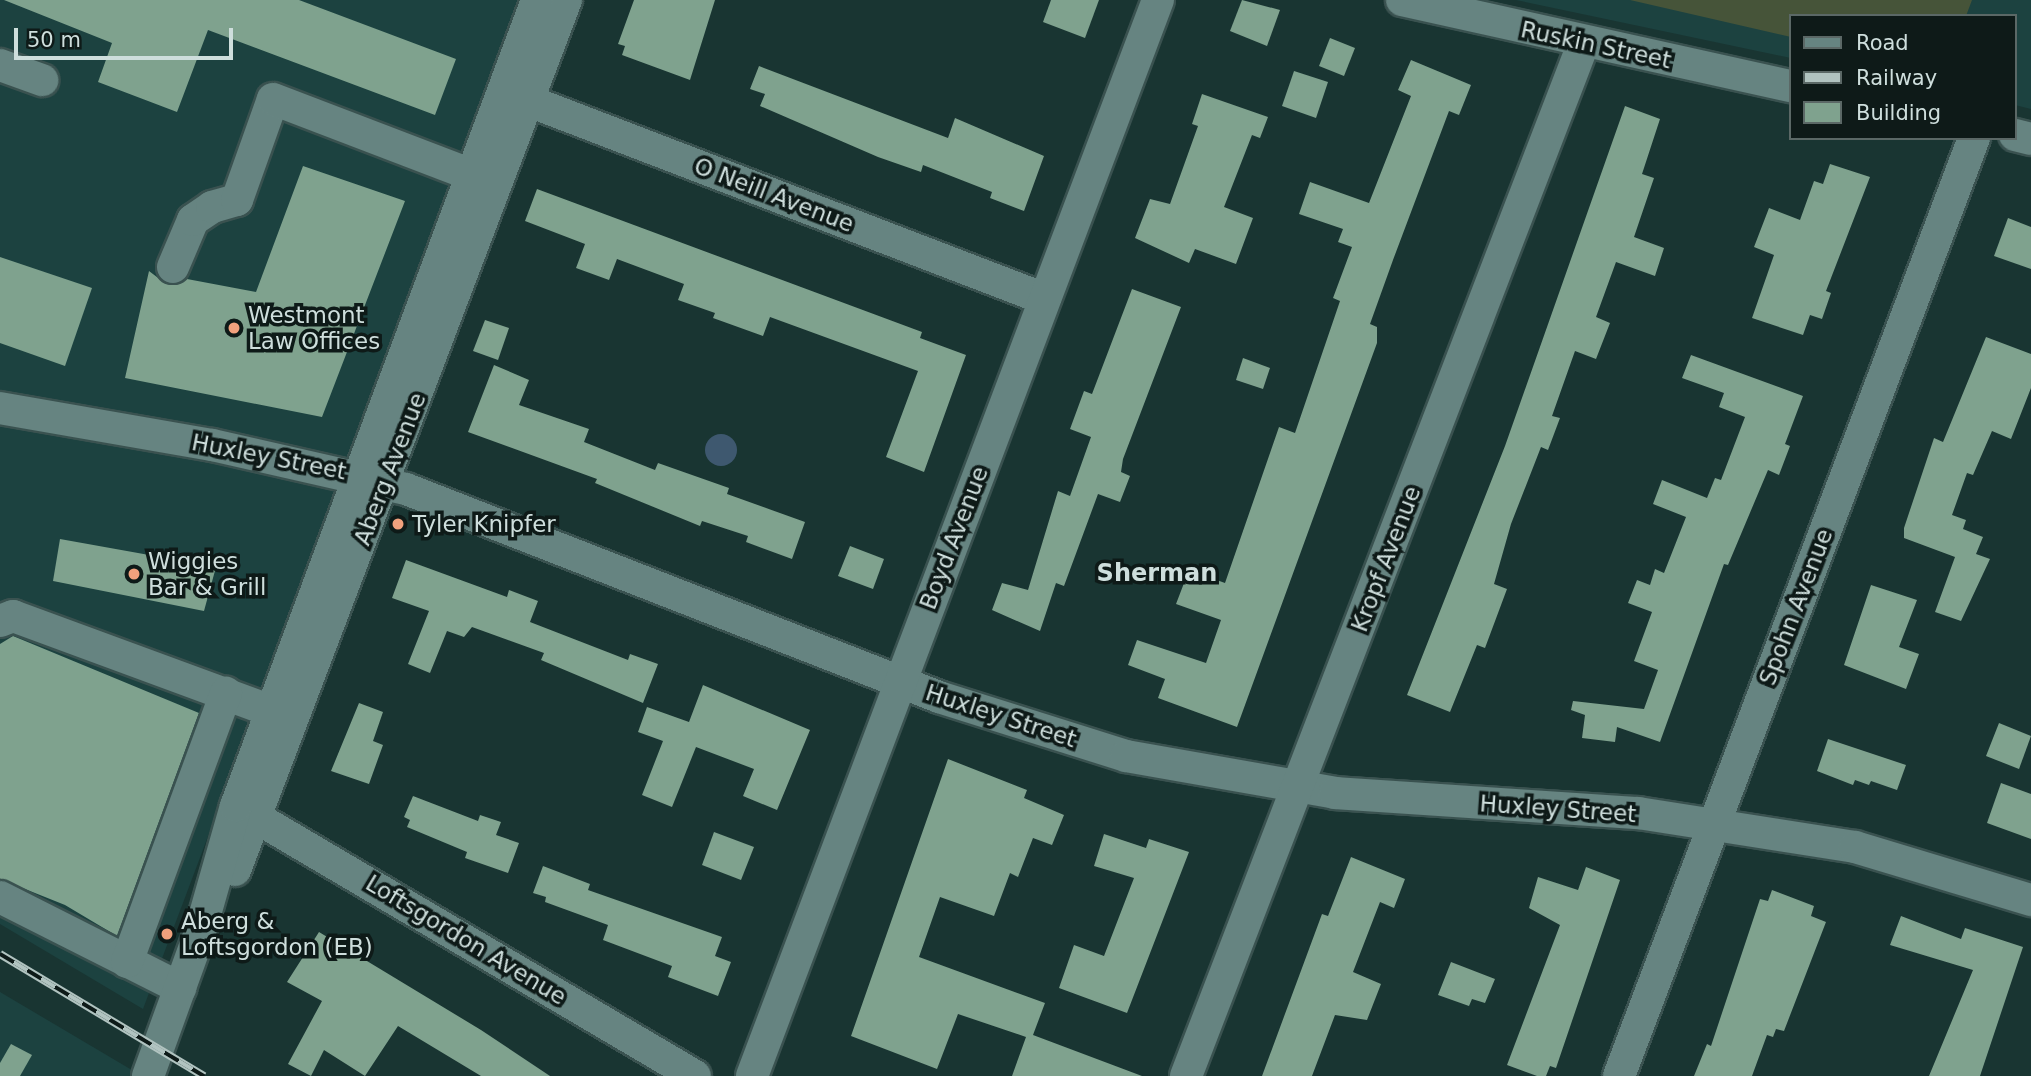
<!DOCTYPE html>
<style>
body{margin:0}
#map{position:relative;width:2031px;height:1076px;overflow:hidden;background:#193532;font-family:"DejaVu Sans",sans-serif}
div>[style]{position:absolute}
.built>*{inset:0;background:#1c4240}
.green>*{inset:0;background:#465439}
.water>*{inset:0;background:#3e586f}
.round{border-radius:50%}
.building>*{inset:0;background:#7fa28e}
.roads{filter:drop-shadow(2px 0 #3a5250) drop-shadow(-2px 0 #3a5250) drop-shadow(0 2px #3a5250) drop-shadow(0 -2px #3a5250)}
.minor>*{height:32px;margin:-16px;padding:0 16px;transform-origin:16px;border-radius:16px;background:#668481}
.rail>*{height:8px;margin-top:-4px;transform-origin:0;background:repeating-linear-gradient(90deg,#0e1a18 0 16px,#b1c3c0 0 32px);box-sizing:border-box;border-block:2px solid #b1c3c0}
.dots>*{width:19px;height:19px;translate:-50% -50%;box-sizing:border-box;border:4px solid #0e1a18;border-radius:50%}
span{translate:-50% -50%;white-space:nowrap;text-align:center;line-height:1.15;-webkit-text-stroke:7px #0e1a18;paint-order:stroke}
.street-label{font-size:23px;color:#cededc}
.poi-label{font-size:23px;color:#cededc}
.left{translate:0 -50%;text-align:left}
.neighbourhood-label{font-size:24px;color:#cededc;font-weight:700}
.legend{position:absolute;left:1789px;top:14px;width:228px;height:126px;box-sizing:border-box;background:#0e1a18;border:2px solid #5b6866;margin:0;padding:9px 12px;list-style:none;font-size:21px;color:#cededc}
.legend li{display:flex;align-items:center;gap:14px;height:35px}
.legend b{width:35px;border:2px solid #5b6866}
.scale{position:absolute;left:14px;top:28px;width:219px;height:32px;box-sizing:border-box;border:4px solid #cededc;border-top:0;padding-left:9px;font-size:21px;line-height:24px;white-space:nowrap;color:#cededc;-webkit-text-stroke:5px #0e1a18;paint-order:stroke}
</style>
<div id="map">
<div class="built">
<i style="clip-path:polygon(0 0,523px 0,143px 1009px,0 924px)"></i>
<i style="clip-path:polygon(1516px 0,2031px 0,2031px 109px,2015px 105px,2015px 16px,1791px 16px,1791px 58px)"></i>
<i style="clip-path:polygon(0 992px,142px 1076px,0 1076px)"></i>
</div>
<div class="green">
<i style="clip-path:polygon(1630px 0,1972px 0,1966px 16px,1791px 16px,1791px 37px)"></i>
</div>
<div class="water">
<i class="round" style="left:705px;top:434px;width:32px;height:32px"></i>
</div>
<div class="building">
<i style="clip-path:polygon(4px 0,299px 0,456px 59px,435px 115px,208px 30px,177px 112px,98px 82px,112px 43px)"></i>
<i style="clip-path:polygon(634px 0,715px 0,690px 80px,622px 55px,625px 46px,618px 44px)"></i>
<i style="clip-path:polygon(1051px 0,1099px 0,1085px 38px,1043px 22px)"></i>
<i style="clip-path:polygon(1242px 0,1280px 10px,1267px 46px,1230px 31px)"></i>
<i style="clip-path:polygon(1330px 38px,1355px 48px,1344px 76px,1319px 66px)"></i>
<i style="clip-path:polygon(1411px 60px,1471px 85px,1459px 115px,1449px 111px,1393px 260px,1370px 324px,1377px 327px,1377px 343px,1237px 727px,1158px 698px,1165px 679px,1128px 665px,1137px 640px,1206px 663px,1221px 620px,1176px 604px,1189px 570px,1225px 583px,1279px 427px,1295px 433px,1340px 301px,1333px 298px,1352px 247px,1338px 242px,1343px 229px,1299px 214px,1310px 182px,1369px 203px,1411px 96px,1398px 90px)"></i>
<i style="clip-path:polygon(759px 66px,948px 138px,955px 118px,1044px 156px,1024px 211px,990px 198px,992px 192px,923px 165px,921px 172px,878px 157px,760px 106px,765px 94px,750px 89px)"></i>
<i style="clip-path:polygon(1294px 71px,1328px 82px,1316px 118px,1282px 106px)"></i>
<i style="clip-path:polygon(1202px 94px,1268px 117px,1260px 138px,1252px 135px,1224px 207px,1253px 218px,1236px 264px,1195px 249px,1189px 263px,1135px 238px,1150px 199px,1170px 204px,1198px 126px,1192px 124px)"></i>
<i style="clip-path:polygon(1625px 106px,1660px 119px,1642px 174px,1654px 178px,1634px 237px,1664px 248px,1655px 276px,1616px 262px,1596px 317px,1610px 323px,1596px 359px,1575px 351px,1552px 416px,1560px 418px,1548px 450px,1541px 447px,1511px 524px,1494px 584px,1507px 589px,1485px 648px,1477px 645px,1450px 712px,1407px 695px,1505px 446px)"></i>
<i style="clip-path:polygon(1830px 164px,1870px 177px,1826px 291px,1831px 293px,1822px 319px,1810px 315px,1803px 335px,1752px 318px,1774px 255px,1754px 247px,1769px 208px,1800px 220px,1814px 181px,1823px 184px)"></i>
<i style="clip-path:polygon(303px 166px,405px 201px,322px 417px,125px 378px,149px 271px,166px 284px,187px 279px,256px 292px)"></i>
<i style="clip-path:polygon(537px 189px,922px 332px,920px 338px,966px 355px,924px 472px,886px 457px,918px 371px,770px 317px,763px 336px,713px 318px,715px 313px,678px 300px,684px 284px,617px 259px,609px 280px,576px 268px,585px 244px,525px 221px)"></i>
<i style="clip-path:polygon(2008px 218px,2031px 227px,2031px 269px,1994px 256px)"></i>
<i style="clip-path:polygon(0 257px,92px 288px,65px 366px,0 343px)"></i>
<i style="clip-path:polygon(1132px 289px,1181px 307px,1123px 459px,1121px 472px,1130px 476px,1120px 502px,1098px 494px,1064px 586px,1056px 583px,1040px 631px,992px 610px,1002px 583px,1028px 590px,1058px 491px,1070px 496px,1091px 437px,1070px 429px,1084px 391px,1092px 394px)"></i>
<i style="clip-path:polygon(485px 320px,509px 328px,498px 360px,473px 351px)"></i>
<i style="clip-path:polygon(1986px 337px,2031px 354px,2031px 388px,2011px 439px,1992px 431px,1973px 475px,1967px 473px,1952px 515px,1966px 520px,1963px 529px,1983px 537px,1976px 554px,1990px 559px,1961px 621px,1935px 612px,1955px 557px,1904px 538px,1904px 528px,1934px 438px,1943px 442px)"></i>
<i style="clip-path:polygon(1691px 355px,1803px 396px,1785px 444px,1790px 446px,1779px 475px,1768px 470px,1728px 565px,1724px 564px,1660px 742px,1617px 727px,1615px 742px,1582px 738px,1585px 715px,1571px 710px,1573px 701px,1644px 709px,1658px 670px,1634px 661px,1652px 612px,1628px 603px,1637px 580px,1650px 585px,1655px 569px,1664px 573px,1686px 517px,1653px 504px,1662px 480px,1707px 498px,1715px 478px,1721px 480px,1745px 417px,1719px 407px,1724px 393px,1682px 378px)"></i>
<i style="clip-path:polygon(1243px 358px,1270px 368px,1263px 389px,1236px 380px)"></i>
<i style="clip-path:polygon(494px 365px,529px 380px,519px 405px,589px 429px,584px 442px,655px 470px,658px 463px,729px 488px,727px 494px,805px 522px,792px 559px,746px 542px,748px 536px,702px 521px,700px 526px,595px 483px,597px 479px,468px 432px)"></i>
<i style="clip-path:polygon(60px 539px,216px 567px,204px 611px,53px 581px)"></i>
<i style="clip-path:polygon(850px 546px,884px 559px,873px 589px,838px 576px)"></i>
<i style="clip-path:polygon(406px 560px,507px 597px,509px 590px,538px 601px,530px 622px,628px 660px,630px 654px,658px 664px,643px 703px,541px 660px,544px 653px,472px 627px,464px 637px,447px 631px,430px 673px,408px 664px,429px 611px,392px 598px)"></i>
<i style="clip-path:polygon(1871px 585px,1917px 600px,1899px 647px,1919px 654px,1906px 689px,1844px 665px)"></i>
<i style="clip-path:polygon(13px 636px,199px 713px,117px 936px,65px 905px,0 879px,0 644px)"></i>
<i style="clip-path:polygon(703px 685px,810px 730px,777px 810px,743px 796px,754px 769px,696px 747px,672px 807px,642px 795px,663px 741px,638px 732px,647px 707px,689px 722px)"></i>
<i style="clip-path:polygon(359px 703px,383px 712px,373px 741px,383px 745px,369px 784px,331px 771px)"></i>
<i style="clip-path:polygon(1999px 723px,2031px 736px,2019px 769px,1986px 756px)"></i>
<i style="clip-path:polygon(1828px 739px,1906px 765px,1897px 790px,1871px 781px,1869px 785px,1855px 780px,1853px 785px,1817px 771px)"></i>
<i style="clip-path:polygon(948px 759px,1027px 790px,1024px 798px,1064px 815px,1052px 845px,1033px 838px,1018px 877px,1010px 873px,994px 916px,940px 897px,919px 957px,1045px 1003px,1033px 1035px,1142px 1076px,1012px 1076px,1026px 1037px,958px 1014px,937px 1069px,851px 1036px)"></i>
<i style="clip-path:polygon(2001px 783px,2031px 794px,2031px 839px,1987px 823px)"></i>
<i style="clip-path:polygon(413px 796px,478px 821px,480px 815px,501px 822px,496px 835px,519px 843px,508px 873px,465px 858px,467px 852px,407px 827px,410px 820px,404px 817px)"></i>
<i style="clip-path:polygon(714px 832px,754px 847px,741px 880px,702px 865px)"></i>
<i style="clip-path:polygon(1104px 834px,1146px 848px,1149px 839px,1189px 852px,1127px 1013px,1059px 988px,1074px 945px,1104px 956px,1134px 878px,1094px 866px)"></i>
<i style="clip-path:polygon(1351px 857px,1405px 879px,1394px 908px,1380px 902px,1353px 972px,1381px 984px,1367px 1020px,1335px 1015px,1312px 1076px,1262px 1076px,1322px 914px,1328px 916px)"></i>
<i style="clip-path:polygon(543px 866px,590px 884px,588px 890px,722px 937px,715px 956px,731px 962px,718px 996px,668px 977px,672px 966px,603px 940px,608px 925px,545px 902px,546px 897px,533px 893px)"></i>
<i style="clip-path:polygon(1586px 867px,1620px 880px,1556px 1068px,1550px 1066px,1546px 1076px,1537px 1076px,1507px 1065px,1560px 925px,1529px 908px,1538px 877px,1578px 890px)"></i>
<i style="clip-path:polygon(1772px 890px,1814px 906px,1811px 916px,1826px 922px,1784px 1031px,1776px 1029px,1773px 1037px,1767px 1035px,1752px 1076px,1694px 1076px,1707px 1044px,1711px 1046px,1760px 899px,1768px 901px)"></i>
<i style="clip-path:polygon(1901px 916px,1961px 939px,1965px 928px,2023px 947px,1980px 1076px,1929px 1076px,1973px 970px,1890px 945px)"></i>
<i style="clip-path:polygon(319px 932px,481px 1030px,550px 1076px,481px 1076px,398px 1026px,365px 1076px,324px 1050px,311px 1076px,288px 1064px,322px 1001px,287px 982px)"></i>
<i style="clip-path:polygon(1451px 962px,1495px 979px,1485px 1003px,1472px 999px,1469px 1006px,1438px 995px)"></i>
<i style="clip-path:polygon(11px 1044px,32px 1055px,20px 1076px,0 1076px,0 1063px)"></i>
</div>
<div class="roads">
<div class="minor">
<i style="left:1402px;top:0;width:398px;rotate:12.5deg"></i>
<i style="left:0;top:65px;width:45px;rotate:19.7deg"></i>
<i style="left:508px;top:93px;width:575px;rotate:20.99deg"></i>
<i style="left:2015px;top:135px;width:16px;rotate:14deg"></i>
<i style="left:173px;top:267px;width:51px;rotate:-66.9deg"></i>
<i style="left:193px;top:220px;width:23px;rotate:-34deg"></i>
<i style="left:212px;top:207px;width:26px;rotate:-16deg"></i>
<i style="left:237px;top:200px;width:107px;rotate:-70.4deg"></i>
<i style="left:273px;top:99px;width:213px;rotate:20.9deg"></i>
<i style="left:0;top:408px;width:215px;rotate:9.9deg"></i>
<i style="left:212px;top:445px;width:199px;rotate:12.8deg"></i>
<i style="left:406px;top:489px;width:572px;rotate:21.32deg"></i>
<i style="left:939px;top:697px;width:196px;rotate:17.5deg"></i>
<i style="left:1126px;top:756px;width:212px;rotate:10deg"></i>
<i style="left:1335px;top:793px;width:304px;rotate:3.8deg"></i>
<i style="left:1638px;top:813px;width:220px;rotate:8.9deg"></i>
<i style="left:1855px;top:847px;width:184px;rotate:16.8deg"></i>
<i style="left:0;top:621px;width:14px;rotate:-21deg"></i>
<i style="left:13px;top:616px;width:295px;rotate:20.2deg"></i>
<i style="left:240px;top:808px;width:528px;rotate:30.5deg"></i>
<i style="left:235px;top:870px;width:931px;rotate:-69.17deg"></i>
<i style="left:0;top:897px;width:202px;rotate:26.8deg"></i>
<i style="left:127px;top:962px;width:287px;rotate:-69.8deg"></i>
<i style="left:148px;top:1076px;width:153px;rotate:-70.1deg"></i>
<i style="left:200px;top:932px;width:131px;rotate:-74.1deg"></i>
<i style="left:236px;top:806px;width:860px;rotate:-69.52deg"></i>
<i style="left:752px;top:1076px;width:1150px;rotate:-69.33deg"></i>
<i style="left:1186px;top:1076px;width:1108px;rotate:-68.95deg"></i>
<i style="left:1619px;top:1076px;width:1003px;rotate:-69.27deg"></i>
</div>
</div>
<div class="rail">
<i style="left:0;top:954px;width:238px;rotate:30.9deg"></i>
</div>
<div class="dots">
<i style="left:234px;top:328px;background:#f1a17d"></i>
<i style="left:398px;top:524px;background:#f1a17d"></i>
<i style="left:134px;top:574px;background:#f1a17d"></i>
<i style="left:167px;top:934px;background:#f1a17d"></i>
</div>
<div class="street-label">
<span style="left:1596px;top:45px;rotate:12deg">Ruskin Street</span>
<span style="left:774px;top:195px;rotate:21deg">O Neill Avenue</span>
<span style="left:269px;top:457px;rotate:11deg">Huxley Street</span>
<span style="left:390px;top:469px;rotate:-69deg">Aberg Avenue</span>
<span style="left:954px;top:538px;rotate:-69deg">Boyd Avenue</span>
<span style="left:1386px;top:559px;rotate:-69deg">Kropf Avenue</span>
<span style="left:1796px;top:607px;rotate:-69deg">Spohn Avenue</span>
<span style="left:1001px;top:716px;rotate:18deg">Huxley Street</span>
<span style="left:1558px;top:809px;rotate:4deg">Huxley Street</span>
<span style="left:466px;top:940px;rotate:31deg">Loftsgordon Avenue</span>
</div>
<div class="poi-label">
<span class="left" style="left:248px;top:328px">Westmont<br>Law Offices</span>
<span class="left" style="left:412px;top:524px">Tyler Knipfer</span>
<span class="left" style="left:148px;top:574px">Wiggies<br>Bar &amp; Grill</span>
<span class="left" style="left:181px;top:934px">Aberg &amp;<br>Loftsgordon (EB)</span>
</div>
<div class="neighbourhood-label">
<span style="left:1157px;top:574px">Sherman</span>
</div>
<ul class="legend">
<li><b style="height:9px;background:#668481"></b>Road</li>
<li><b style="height:9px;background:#b1c3c0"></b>Railway</li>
<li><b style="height:19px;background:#7fa28e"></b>Building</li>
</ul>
<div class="scale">50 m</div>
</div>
